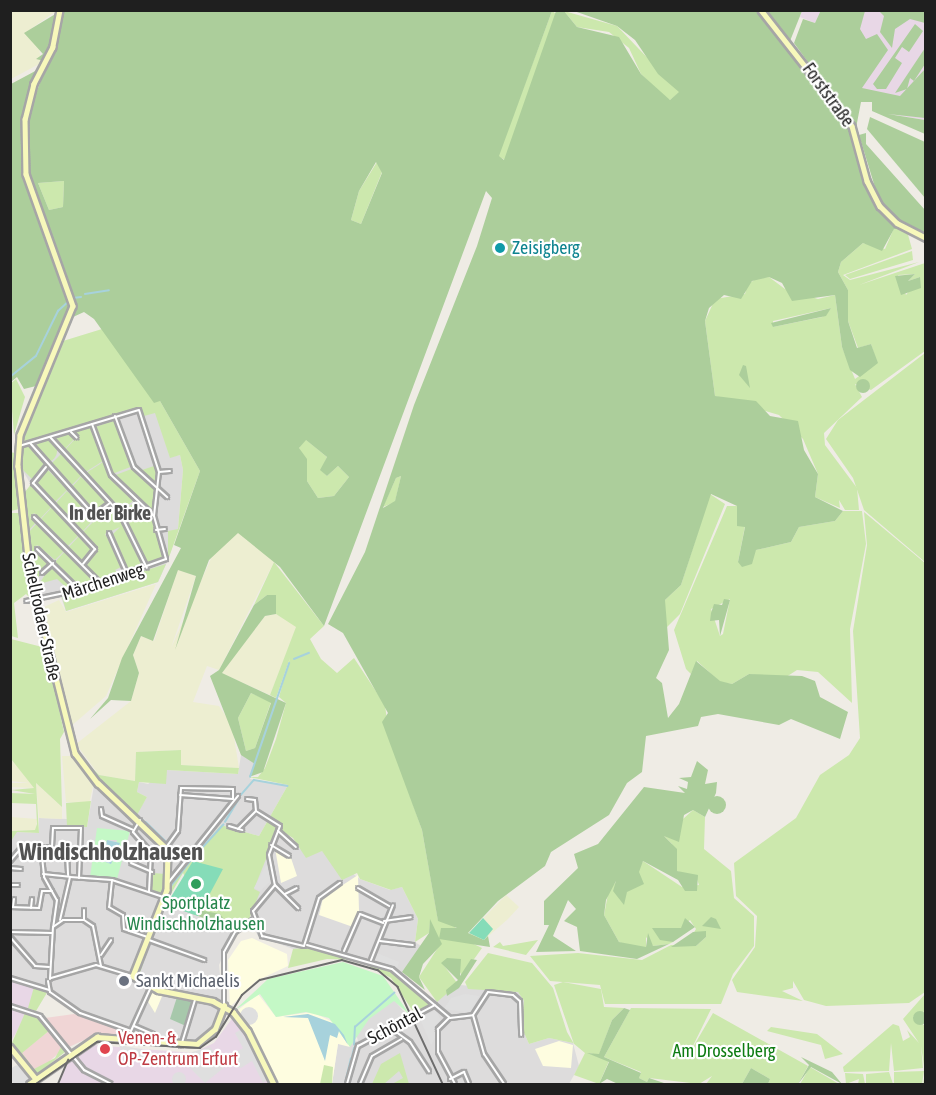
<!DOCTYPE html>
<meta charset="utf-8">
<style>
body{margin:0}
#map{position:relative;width:936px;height:1095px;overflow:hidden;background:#efece5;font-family:"Asap Condensed",sans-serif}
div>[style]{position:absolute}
.residential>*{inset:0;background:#dddcdc}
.commercial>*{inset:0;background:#f0d5d5}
.industrial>*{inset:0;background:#e8d7e6}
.education>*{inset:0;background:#fefde0}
.farmland>*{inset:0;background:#edeed1}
.grass>*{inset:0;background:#cce8ad}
.round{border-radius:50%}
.forest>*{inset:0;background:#acce9b}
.cemetery>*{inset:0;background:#a7c8ab}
.park>*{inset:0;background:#c4f8c6}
.pitch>*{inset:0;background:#85dcb8}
.parking>*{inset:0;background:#dfdfdf}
.water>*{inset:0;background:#a7d2dc}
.stream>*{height:1.5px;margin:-0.75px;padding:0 0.75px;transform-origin:0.75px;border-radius:0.75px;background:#a7d2dc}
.roads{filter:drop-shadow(2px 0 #a6a6a6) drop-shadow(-2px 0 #a6a6a6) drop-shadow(0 2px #a6a6a6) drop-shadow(0 -2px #a6a6a6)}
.street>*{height:2px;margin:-1px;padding:0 1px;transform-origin:1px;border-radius:1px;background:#fff}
.secondary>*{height:4.5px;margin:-2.25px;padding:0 2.25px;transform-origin:2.25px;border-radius:2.25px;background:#f7f8bb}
.tram>*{height:1.5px;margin:-0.75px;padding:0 0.75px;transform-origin:0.75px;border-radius:0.75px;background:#6d6d6d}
.dots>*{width:16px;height:16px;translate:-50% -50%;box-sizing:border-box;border:3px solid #fff;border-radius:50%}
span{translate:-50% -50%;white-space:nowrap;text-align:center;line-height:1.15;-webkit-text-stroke:4.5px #fff;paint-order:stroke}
.street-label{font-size:18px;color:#1f1f1f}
.culture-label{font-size:18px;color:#0d838f}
.left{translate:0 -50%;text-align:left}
.leisure-label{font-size:18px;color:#27864d}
.worship-label{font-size:18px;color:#5b616d}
.health-label{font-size:18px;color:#be3a42}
.park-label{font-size:18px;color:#0e7c13}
.neighbourhood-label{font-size:20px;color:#525252;font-weight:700}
.district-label{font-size:24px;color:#525252;font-weight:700}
.frame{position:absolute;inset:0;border:12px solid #1f1f1f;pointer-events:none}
</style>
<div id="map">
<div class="residential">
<i style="clip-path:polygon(141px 407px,156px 413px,170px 457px,180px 455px,183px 470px,178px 529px,168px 560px,158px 582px,66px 611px,61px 597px,42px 599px,36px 581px,25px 492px,31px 485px,22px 469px,22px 443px)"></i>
<i style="clip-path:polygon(246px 754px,255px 764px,250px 779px,288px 785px,259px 836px,221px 825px,170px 885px,166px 904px,234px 930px,219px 965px,224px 1014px,209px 1042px,187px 1049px,124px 1041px,126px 1031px,79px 1014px,41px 986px,11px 979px,10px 841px,16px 832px,39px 833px,39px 818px,67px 819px,67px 827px,87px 827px,94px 785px,133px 820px,147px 797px,137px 792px,139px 782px,148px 784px,166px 770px,238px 774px,241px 755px)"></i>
<i style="clip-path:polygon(278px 829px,305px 853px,322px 851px,360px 879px,390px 890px,402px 887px,418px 919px,415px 942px,421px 946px,401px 975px,348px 954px,296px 950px,258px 936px,249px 919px,257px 897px,253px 889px)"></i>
<i style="clip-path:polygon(461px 985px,518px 992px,524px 1001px,521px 1026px,529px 1044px,549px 1038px,573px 1043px,579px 1066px,569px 1084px,332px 1084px,338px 1044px,358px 1041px,356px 1033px,369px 1018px,394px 1000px,408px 1016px)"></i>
</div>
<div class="commercial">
<i style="clip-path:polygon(74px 1014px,121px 1029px,125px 1035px,97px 1034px,69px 1047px,45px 1018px)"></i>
<i style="clip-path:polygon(50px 1030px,64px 1048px,40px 1070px,34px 1069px,21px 1053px)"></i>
</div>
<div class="industrial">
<i style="clip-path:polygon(802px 11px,821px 11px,815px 23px,800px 17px)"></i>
<i style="clip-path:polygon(822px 11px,925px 11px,925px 120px,872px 111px,872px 102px,852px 101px)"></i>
<i style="clip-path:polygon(11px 980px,35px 986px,28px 1014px,11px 1041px)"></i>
<i style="clip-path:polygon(234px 1016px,272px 1084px,59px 1084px,68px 1062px,93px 1045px,193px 1053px,214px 1043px)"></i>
</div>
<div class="education">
<i style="clip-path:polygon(275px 848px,291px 858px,297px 876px,281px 883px)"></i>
<i style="clip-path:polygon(358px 875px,359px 911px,353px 927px,319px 915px,323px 898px)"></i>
<i style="clip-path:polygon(252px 938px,287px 954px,288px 966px,256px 981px,230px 1007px,228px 960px,241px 941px)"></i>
<i style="clip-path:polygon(151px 989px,163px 994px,155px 1013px,147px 1000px)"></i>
<i style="clip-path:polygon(258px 994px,276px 1017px,312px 1012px,339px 1025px,350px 1047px,338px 1044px,332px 1084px,276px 1084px,259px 1044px,237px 1011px)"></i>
<i style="clip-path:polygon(559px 1041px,573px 1045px,571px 1068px,543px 1066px,535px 1049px)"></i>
</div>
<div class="farmland">
<i style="clip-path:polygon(11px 11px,56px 11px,25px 33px,39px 47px,41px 63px,11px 79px)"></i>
<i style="clip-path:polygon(239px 532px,274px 562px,219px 670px,207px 666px,193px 702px,219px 706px,232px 725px,239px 768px,181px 765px,181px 750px,136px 752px,135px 781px,99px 775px,76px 744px,131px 701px,139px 673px,133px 655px,141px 636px,154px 641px,178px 569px,196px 576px,171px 648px,214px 552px)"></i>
<i style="clip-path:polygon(156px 584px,106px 696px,70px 727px,44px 607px,59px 600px,66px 612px)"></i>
<i style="clip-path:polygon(276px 614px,297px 626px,270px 695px,221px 673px,265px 616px)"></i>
<i style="clip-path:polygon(62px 756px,71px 756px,94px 782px,89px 804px,66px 802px)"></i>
<i style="clip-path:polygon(10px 759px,32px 781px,34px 788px,11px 787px,11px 783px,29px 783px,11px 781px)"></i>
<i style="clip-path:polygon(36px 783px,62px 807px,62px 819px,39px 818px)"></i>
<i style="clip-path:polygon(11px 817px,37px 819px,36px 830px,11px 831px)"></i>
<i style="clip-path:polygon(506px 895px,519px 907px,508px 919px,484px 940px,468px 934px)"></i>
</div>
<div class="grass">
<i style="clip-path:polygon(552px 11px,558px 15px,505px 160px,498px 156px)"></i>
<i style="clip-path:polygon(564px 11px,617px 26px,680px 92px,670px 100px,664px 97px,641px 74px,629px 48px,609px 32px,577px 27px)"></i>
<i style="clip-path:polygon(377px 162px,382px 172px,361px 224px,351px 220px,359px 191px)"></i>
<i style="clip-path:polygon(64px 181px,63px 207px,49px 210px,38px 183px)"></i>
<i style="clip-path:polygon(evenodd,894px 228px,907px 231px,912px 249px,843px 275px,850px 280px,919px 262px,859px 285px,925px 263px,925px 351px,871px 390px,855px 384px,862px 397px,824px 433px,825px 445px,857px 488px,859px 510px,845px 510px,839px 500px,840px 508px,815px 497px,818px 474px,803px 439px,779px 415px,715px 396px,705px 321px,715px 299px,745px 294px,747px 285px,757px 278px,769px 277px,785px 289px,818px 299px,835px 295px,842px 347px,855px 379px,877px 363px,871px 344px,858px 348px,848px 321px,848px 290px,838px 272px,841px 262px,863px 243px,885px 249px,894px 228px,898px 275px,915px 274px,908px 281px,920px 277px,906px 295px,898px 275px,894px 228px,831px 308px,822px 317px,773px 327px,773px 321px,831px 308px)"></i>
<i style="clip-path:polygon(912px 251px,913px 260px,850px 279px,845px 275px)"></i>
<i style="clip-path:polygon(102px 329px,160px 401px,200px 471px,168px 560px,168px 531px,178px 529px,183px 470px,180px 455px,170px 458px,155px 413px,144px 416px,141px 407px,22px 443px,63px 341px)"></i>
<i style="clip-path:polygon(925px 353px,925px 562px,864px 510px,853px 478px,826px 439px,838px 420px)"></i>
<i style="clip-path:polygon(16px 379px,25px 397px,14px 435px,10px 384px)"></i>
<i style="clip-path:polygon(116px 420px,133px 466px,112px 474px,95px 427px)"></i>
<i style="clip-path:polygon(91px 426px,103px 461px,84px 473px,62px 453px,76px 438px,74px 432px)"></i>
<i style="clip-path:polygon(70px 433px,75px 438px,63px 451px,53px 439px)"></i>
<i style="clip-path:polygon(305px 439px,327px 457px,321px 470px,327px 476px,338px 466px,349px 477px,334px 496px,318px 498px,307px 481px,299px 448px)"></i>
<i class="round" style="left:35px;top:440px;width:22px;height:22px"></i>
<i style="clip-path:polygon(29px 446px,44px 463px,33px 480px,22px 469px,23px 447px)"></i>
<i style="clip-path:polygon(10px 452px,15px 453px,19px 509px,11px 511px)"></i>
<i style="clip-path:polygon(61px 454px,81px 476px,69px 488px,48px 467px)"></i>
<i style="clip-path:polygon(103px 462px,134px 500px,120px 512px,83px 475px)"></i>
<i style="clip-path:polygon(157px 465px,159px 478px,157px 487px,139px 471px)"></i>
<i style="clip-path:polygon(134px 468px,157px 492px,151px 514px,113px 476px)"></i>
<i style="clip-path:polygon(47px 469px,67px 490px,55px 502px,35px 482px)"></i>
<i style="clip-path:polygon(401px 476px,395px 502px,383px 507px,396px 478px)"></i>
<i style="clip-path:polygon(81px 477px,107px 501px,96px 515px,69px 490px)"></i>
<i style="clip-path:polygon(32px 483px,53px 505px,40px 519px,34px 513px,30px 518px,38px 520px,29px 530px,25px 492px)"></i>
<i style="clip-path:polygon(67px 491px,95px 518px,83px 531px,54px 505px)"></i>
<i style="clip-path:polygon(710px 494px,725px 504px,680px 614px,665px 629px,665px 600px,681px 585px)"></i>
<i style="clip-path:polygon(136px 501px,154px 521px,164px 556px,147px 565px,121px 513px)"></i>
<i style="clip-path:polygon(53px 506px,80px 534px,68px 546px,41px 519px)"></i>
<i style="clip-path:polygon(109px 506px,122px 518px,145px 567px,127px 572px,111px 536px,120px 527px,105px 534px,123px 566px,115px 570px,121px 576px,102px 581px,85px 564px,97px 549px,82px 533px)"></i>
<i style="clip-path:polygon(evenodd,727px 506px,737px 506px,745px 526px,738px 562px,756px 550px,791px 542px,799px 527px,835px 521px,843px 511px,862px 511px,866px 544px,850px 629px,852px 703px,818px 672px,797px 670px,783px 679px,749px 674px,732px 684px,720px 682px,697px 661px,691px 674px,686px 669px,674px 630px,727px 506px,730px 599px,723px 634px,720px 636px,711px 609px,730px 599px)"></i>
<i style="clip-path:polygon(864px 512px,925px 563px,925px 992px,909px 1003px,826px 1006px,804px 1000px,793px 981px,793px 988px,782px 991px,803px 1001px,737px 992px,732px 980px,755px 947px,757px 916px,736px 896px,734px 863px,796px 818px,820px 775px,849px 755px,860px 738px,853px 631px,867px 545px)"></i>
<i style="clip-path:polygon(11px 513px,20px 513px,32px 591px,30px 598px,26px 594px,14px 603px,18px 638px,11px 636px)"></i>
<i style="clip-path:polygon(39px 521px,66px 549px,55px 560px,37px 545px,34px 549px,51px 563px,36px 580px,29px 532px)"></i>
<i style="clip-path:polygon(80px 535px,94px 550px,81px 561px,68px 548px)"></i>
<i style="clip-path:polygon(66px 550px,98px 580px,98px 583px,80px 588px,54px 563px)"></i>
<i style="clip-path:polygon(274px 562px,324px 626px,310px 639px,321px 659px,337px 673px,354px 658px,385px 705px,389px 736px,422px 830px,438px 920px,451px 921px,457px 930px,441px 928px,482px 948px,462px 976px,453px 959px,442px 963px,458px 984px,437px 1002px,419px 977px,441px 943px,430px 922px,429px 933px,415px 942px,418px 919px,402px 887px,391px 890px,360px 879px,357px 873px,342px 880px,322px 851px,306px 858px,293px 838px,278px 829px,254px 889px,260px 892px,249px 919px,234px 922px,232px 929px,206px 915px,183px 873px,165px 904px,170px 885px,221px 825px,259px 836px,288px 785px,249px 777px,258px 777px,265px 768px,276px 739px,286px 703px,279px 697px,290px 658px,276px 698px,270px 695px,296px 627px,276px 614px,276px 596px,267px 595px,254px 605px)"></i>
<i style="clip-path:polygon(52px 564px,76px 588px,76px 589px,70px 591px,57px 579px,39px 584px)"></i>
<i style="clip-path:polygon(166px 564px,158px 582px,66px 611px,62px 597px)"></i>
<i style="clip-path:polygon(11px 639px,46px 648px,64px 732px,60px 739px,62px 807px,36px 783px,39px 833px,17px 832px,11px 841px,11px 831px,35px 830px,37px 824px,36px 804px,11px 803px,11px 793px,35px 794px,11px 790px,34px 788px,11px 759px)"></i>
<i style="clip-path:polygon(251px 693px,271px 702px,255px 748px,246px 751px,238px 718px)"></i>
<i style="clip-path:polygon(71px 731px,81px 756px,99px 775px,135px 781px,136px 752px,181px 750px,181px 765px,239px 768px,238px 774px,167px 770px,166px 784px,139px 782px,137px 792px,147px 797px,137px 815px,87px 767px,77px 751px)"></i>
<i style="clip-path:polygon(91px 801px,87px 827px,67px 827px,66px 803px)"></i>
<i style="clip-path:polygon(693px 810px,705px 817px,704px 849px,731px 871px,734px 898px,754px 916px,754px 946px,733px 974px,721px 1004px,605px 1004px,600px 985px,550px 981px,530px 956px,578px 953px,642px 960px,671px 945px,696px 946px,706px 937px,703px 932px,693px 934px,696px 929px,690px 920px,682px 928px,653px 928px,673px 942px,669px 944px,653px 946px,646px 937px,646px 947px,633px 948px,619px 942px,604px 915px,609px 889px,617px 881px,625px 895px,643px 861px,682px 887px,699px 885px,697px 879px,677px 871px,672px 844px,664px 836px)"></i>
<i style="clip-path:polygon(163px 849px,166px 850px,165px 891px,163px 896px,151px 892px,153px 873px,165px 874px)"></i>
<i style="clip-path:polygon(538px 940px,526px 955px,493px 947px,500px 942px,503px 946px)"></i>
<i style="clip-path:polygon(151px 941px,140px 973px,151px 985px,135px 972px)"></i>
<i style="clip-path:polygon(303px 948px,348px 954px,390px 969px,414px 984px,430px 1004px,414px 1013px,391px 978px,358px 960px,327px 959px,288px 968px,293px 949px)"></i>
<i style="clip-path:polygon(488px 953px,532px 963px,553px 988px,567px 1032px,574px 1044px,554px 985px,563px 982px,601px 989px,604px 1007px,624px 1008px,612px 1020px,599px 1055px,588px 1053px,609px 1061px,599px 1084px,574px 1075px,585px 1053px,573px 1043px,549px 1038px,529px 1044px,521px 1026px,524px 1001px,518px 992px,468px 989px,465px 982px)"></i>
<i style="clip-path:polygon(11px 979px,48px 991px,36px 1011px,28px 1008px,34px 987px)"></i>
<i style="clip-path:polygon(925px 994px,925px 1011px,913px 1017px,925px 1026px,925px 1084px,923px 1084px,925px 1073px,921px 1046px,923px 1068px,894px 1071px,891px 1043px,889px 1071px,844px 1072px,843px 1067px,893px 1024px,899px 1026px,903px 1041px,910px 1037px,907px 1030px,919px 1043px,903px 1019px)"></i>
<i style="clip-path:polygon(11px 1008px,34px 1015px,50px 1030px,22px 1053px,34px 1069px,55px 1058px,61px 1047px,65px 1049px,65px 1052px,39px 1073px,34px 1073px,11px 1045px,25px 1013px)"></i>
<i style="clip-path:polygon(631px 1008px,711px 1009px,689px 1054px,713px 1013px,808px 1066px,798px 1084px,768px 1084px,770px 1079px,751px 1068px,742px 1084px,706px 1084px,712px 1076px,699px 1084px,649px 1078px,647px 1082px,639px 1078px,641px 1072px,604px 1057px)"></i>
<i style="clip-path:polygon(771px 1027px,817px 1034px,843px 1054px,825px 1059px,821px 1045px,767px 1031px)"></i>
<i style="clip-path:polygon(400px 1053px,409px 1084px,392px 1084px,403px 1078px,399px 1071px,384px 1084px,372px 1084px,381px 1064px)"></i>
<i style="clip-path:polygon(324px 1065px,333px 1067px,332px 1084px,320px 1084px)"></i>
<i style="clip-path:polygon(810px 1067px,839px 1084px,800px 1084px)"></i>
<i style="clip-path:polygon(924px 1071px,922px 1084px,894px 1084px,894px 1072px)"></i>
<i style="clip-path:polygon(889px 1072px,893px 1084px,866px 1084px,866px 1074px)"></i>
<i style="clip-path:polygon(845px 1073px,863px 1074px,865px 1084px,858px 1084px,859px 1079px,846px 1084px)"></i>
</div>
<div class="forest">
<i style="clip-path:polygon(evenodd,62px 10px,552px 11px,499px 156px,504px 160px,556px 11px,564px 11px,577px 27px,619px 37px,641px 74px,670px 100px,679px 92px,658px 74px,635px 40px,617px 26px,574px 11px,757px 11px,847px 122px,868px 191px,902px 229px,894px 229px,882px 251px,863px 243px,841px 262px,838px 272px,848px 290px,848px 321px,857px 348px,871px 344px,878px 363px,860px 377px,850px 370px,842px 347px,835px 295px,792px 301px,782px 283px,769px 277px,752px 281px,741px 299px,724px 295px,709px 308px,705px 321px,715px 396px,756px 401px,770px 416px,798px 421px,804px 450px,818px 474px,815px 497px,843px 511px,835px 521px,799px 527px,791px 542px,756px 550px,752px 564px,742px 567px,738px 562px,745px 527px,737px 526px,737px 506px,711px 494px,681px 585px,665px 600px,669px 650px,656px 678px,662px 683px,668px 718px,679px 704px,696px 661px,720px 681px,732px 684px,749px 674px,802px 676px,815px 681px,820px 697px,848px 712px,840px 739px,791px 719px,779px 725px,718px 714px,701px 717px,698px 726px,646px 736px,642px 772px,627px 783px,609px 815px,551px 852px,545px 866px,498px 901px,468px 933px,484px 940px,488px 936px,490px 947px,439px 939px,441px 928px,457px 928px,438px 921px,422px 830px,382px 722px,388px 713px,343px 633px,328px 624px,365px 552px,414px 405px,477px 246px,492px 198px,486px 191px,324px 626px,280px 567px,238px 533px,209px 560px,175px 650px,196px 576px,178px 570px,153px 641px,141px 636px,133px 655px,139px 673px,131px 701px,111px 700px,90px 719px,108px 698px,122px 658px,181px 548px,174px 545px,200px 471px,160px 401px,154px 403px,94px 319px,84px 312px,73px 317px,70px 288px,28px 175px,27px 117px,48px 62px,36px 59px,43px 54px,24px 33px,62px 10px,376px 162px,382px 173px,361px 224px,351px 220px,359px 191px,376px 162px,62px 10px,64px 181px,63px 207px,49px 210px,38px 183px,64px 181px,62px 10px,306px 440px,327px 457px,320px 470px,327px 476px,338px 466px,349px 477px,334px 496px,318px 498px,307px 481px,307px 459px,299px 448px,306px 440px,62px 10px,401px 476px,395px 501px,383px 508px,396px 478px,401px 476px)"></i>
<i style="clip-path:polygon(821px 10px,865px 11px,860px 29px,866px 39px,877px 34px,888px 50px,862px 88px,900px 96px,925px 69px,925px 118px,888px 114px,925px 120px,925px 134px,872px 111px,872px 102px,861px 102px,856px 128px,794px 43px,803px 19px,815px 23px)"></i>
<i style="clip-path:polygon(763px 11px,802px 11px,790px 41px,788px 41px)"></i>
<i style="clip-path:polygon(879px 11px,925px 11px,925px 23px,910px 19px,895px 29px,892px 48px,880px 32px,884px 16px)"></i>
<i style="clip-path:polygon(915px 24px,923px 31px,909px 52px,902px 47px,895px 58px,902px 63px,886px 89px,877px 89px,873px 84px)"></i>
<i style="clip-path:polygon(925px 48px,925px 64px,914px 81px,910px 78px,907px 89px,895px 93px)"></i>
<i style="clip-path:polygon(39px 69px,26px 101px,23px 167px,72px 305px,36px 386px,24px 389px,17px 377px,11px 382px,11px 84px)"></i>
<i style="clip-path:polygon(870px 117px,925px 142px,925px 198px,867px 129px)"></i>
<i style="clip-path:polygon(866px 133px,866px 144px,925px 210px,925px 234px,898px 220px,878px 197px,859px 135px)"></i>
<i style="clip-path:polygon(915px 274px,908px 281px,920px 277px,921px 288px,901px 295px,895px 276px)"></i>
<i style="clip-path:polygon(831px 308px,826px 316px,773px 327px,771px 323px)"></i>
<i style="clip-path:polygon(743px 365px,746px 366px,750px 388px,739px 375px)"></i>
<i class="round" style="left:856px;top:379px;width:14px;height:14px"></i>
<i style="clip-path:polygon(evenodd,267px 595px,276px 595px,276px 614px,265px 616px,222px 673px,286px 703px,263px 772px,249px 777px,255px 764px,241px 755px,210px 676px,219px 670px,254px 605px,267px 595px,251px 693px,271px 703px,255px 748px,246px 751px,238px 718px,251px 693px)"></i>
<i style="clip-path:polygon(724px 599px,730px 600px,720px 636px,719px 620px,710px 621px,711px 613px,714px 604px,722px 605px)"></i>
<i style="clip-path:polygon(697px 761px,708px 770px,705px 784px,717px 782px,716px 793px,705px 817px,693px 810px,684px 815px,679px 842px,664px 836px,677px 849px,677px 871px,698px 875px,697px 891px,685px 891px,678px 880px,643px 861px,639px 872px,644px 884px,627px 892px,624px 905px,613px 891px,616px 881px,606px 900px,604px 915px,619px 942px,646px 947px,648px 933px,653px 946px,669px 944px,637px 959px,580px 951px,577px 927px,564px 921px,576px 909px,568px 900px,553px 936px,576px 951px,536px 952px,549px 925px,544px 925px,544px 901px,578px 868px,574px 854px,598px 844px,644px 787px,685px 793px,678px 786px,687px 789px,688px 782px,679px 778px,691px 777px)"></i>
<i class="round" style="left:708px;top:796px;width:18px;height:18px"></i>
<i style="clip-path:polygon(178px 906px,220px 914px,231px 928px,176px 908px)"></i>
<i style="clip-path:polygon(711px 917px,716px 919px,721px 929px,702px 926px)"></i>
<i style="clip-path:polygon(685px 918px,695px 927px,673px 942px,660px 940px,652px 928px,681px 928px)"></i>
<i style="clip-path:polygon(430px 919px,442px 944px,423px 964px,419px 977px,425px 990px,402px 972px,429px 933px)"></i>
<i style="clip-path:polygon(693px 932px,706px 931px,706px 937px,696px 946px,671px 947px)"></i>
<i style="clip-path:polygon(447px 958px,461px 959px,460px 976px,471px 959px,477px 960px,459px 988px,447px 996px,446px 990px,458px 980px,441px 963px)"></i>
<i style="clip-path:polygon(624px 1008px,630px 1010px,604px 1057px,641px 1073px,639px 1078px,647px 1082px,649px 1078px,667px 1084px,618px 1084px,607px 1079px,599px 1084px,609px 1062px,587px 1053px,599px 1054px,612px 1020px)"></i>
<i class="round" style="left:913px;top:1011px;width:14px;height:14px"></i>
<i style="clip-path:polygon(801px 1057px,832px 1072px,842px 1084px,811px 1067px,798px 1084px,809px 1065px)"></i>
<i style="clip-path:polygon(751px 1068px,770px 1079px,768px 1084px,742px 1084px)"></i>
</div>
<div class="cemetery">
<i style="clip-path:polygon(177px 997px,194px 1000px,186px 1026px,170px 1019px)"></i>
</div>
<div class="park">
<i style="clip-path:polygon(evenodd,97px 828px,130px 831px,117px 879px,90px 877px,97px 828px,107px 840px,117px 840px,111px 864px,103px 861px,107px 840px)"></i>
<i style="clip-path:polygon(343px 962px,383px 976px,410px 1015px,394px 1001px,369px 1019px,350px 1047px,329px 1018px,306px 1012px,276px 1017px,260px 994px,235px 1010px,268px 979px)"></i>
</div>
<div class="pitch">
<i style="clip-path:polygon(193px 861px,223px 869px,198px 916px,166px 905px)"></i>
<i style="clip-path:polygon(483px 918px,493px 929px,484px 940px,469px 933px)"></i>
</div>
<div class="parking">
<i style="clip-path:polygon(266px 865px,273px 879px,260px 891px,254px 888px)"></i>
<i style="clip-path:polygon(377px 953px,399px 962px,397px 968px,375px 960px)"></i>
<i style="clip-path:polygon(465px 994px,479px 996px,471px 1013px,444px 1009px,451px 998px)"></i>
<i class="round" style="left:240px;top:1007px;width:18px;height:18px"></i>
<i style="clip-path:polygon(436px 1010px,442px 1023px,431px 1045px,420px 1018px)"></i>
<i style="clip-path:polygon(240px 1030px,262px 1066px,267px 1080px,263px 1083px,252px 1061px,241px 1068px,223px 1060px,243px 1048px,235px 1033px)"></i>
<i style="clip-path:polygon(119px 1045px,145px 1050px,143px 1063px,124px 1059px)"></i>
<i style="clip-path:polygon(210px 1047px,226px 1066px,205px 1083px,178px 1056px)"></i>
<i class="round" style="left:9px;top:1065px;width:20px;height:20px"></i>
<i class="round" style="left:172px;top:1072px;width:14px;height:14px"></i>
</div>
<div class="water">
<i style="clip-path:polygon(107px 840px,120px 843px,111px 864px,103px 861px)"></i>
<i style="clip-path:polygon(308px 1014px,335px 1024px,344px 1035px,348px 1045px,339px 1031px,337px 1038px,330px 1035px,325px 1061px,308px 1018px,283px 1017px)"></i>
</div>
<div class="stream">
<i style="left:85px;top:294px;width:24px;rotate:-9deg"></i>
<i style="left:73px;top:298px;width:8px;rotate:-7deg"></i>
<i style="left:10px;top:377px;width:33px;rotate:-39deg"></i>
<i style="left:36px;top:356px;width:50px;rotate:-63.9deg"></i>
<i style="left:58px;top:311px;width:15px;rotate:-42deg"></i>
<i style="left:16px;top:453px;width:3px;rotate:-90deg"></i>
<i style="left:37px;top:584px;width:15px;rotate:74deg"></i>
<i style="left:42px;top:605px;width:56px;rotate:77.7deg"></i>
<i style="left:294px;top:659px;width:16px;rotate:-22deg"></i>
<i style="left:51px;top:665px;width:67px;rotate:77deg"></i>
<i style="left:250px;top:777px;width:120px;rotate:-71deg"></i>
<i style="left:102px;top:790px;width:28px;rotate:44deg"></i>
<i style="left:240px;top:796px;width:21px;rotate:-49deg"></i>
<i style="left:254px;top:780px;width:34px;rotate:10deg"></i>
<i style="left:127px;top:808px;width:12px;rotate:35deg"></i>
<i style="left:139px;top:817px;width:5px;rotate:37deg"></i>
<i style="left:146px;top:822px;width:29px;rotate:44deg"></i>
<i style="left:225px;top:822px;width:26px;rotate:-59deg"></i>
<i style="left:153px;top:833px;width:13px;rotate:42deg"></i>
<i style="left:193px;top:858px;width:45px;rotate:-47.7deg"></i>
<i style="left:171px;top:886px;width:33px;rotate:-52deg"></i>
<i style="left:354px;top:1045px;width:18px;rotate:-87deg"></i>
<i style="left:355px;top:1027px;width:52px;rotate:-41.1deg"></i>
<i style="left:352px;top:1057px;width:9px;rotate:-77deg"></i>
<i style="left:345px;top:1084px;width:26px;rotate:-77deg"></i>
</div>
<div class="roads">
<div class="street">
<i style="left:115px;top:416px;width:54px;rotate:69.6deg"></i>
<i style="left:134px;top:467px;width:45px;rotate:42.3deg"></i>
<i style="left:92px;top:424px;width:54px;rotate:69.6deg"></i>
<i style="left:111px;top:475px;width:59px;rotate:43.6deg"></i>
<i style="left:71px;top:432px;width:8px;rotate:45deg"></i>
<i style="left:50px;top:437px;width:103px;rotate:47.4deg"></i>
<i style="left:120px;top:513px;width:61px;rotate:63.9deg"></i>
<i style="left:30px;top:443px;width:96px;rotate:48.4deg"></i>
<i style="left:94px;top:515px;width:20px;rotate:-37deg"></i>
<i style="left:19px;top:446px;width:125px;rotate:-16.7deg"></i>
<i style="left:139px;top:410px;width:65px;rotate:72.1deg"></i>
<i style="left:159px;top:472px;width:44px;rotate:96.5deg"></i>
<i style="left:154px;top:516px;width:45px;rotate:74.4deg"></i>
<i style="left:166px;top:559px;width:92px;rotate:160.4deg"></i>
<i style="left:79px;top:590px;width:54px;rotate:168.3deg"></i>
<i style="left:46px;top:467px;width:21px;rotate:129deg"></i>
<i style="left:33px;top:483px;width:91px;rotate:46.8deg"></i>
<i style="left:95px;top:549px;width:19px;rotate:129deg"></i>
<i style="left:159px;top:472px;width:11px;rotate:-5deg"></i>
<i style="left:34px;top:517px;width:95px;rotate:45deg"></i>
<i style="left:156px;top:530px;width:9px;rotate:-6deg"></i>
<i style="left:109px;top:533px;width:45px;rotate:66.3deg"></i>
<i style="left:37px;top:549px;width:59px;rotate:44.3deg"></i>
<i style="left:42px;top:573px;width:15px;rotate:-42deg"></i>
<i style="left:180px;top:795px;width:53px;rotate:4.3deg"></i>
<i style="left:247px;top:799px;width:8px;rotate:7deg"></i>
<i style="left:255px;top:800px;width:11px;rotate:85deg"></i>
<i style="left:256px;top:811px;width:28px;rotate:32deg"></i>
<i style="left:280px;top:826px;width:31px;rotate:111deg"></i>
<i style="left:269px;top:855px;width:31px;rotate:79deg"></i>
<i style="left:275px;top:885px;width:34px;rotate:130deg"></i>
<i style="left:253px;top:911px;width:27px;rotate:70deg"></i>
<i style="left:262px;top:936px;width:43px;rotate:13.4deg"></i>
<i style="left:304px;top:946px;width:50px;rotate:-72.6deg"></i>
<i style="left:319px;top:898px;width:26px;rotate:-36deg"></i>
<i style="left:101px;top:809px;width:7px;rotate:82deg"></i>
<i style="left:102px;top:816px;width:34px;rotate:24deg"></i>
<i style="left:140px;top:820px;width:14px;rotate:120deg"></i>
<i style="left:133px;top:832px;width:28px;rotate:49deg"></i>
<i style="left:151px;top:853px;width:39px;rotate:93deg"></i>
<i style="left:229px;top:826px;width:14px;rotate:17deg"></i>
<i style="left:238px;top:829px;width:25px;rotate:-45deg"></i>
<i style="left:278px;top:831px;width:24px;rotate:42deg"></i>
<i style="left:271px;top:845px;width:21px;rotate:31deg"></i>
<i style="left:167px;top:846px;width:19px;rotate:-54deg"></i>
<i style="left:178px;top:831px;width:43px;rotate:-86deg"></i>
<i style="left:181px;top:788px;width:52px;rotate:1.1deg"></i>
<i style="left:233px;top:789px;width:10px;rotate:90deg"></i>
<i style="left:41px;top:847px;width:30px;rotate:84deg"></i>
<i style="left:44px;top:877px;width:26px;rotate:61deg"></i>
<i style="left:57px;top:900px;width:27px;rotate:98deg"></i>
<i style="left:67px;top:854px;width:21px;rotate:87deg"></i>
<i style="left:10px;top:861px;width:18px;rotate:-49deg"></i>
<i style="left:22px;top:847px;width:30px"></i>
<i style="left:52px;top:847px;width:19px;rotate:-87deg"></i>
<i style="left:53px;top:828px;width:28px"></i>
<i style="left:81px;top:828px;width:50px;rotate:92.3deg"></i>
<i style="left:131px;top:863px;width:23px;rotate:23deg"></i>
<i style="left:10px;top:868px;width:11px;rotate:5deg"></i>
<i style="left:43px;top:874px;width:27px;rotate:6deg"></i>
<i style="left:70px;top:877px;width:44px;rotate:103.1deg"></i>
<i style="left:70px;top:877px;width:42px;rotate:4.1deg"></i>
<i style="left:112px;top:880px;width:54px;rotate:18.4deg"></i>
<i style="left:112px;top:880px;width:27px;rotate:96deg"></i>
<i style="left:109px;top:907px;width:16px;rotate:30deg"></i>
<i style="left:123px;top:915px;width:14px;rotate:86deg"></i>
<i style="left:124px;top:929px;width:24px;rotate:19deg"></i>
<i style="left:168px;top:883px;width:112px;rotate:-51.2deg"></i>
<i style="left:10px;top:885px;width:8px"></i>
<i style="left:275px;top:885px;width:33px;rotate:45deg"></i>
<i style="left:358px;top:888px;width:36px;rotate:30deg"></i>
<i style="left:285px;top:894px;width:13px;rotate:-27deg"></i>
<i style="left:10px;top:907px;width:29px;rotate:2deg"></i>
<i style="left:39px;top:908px;width:17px;rotate:-80deg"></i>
<i style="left:42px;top:891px;width:10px"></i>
<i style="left:13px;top:907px;width:8px;rotate:-83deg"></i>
<i style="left:31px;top:908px;width:9px;rotate:-84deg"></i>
<i style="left:84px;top:920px;width:10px;rotate:-90deg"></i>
<i style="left:384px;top:921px;width:27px;rotate:-8deg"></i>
<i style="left:10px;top:932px;width:42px;rotate:1.4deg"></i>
<i style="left:10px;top:937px;width:38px;rotate:49deg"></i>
<i style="left:35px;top:966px;width:14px;rotate:4deg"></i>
<i style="left:149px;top:940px;width:59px;rotate:20deg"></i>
<i style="left:380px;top:941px;width:33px;rotate:7deg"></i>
<i style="left:307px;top:945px;width:88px;rotate:15.8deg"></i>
<i style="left:392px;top:969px;width:76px;rotate:40.2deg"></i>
<i style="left:450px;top:1018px;width:23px;rotate:-7deg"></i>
<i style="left:473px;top:1015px;width:27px;rotate:-57deg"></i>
<i style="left:488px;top:992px;width:25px;rotate:7deg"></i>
<i style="left:513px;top:995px;width:9px;rotate:41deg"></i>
<i style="left:520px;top:1001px;width:34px;rotate:88deg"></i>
<i style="left:344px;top:951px;width:40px;rotate:-66.6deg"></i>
<i style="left:360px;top:914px;width:25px;rotate:21deg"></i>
<i style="left:101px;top:955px;width:18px;rotate:-56deg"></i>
<i style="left:371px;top:960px;width:59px;rotate:-68.2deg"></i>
<i style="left:10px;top:978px;width:41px;rotate:17.1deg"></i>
<i style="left:51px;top:978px;width:47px;rotate:-16.1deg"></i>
<i style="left:96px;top:965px;width:39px;rotate:17deg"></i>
<i style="left:50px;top:979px;width:52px;rotate:-86.7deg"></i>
<i style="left:53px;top:927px;width:12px;rotate:-35deg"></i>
<i style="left:63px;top:920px;width:21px"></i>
<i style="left:84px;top:920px;width:11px;rotate:34deg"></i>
<i style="left:93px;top:926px;width:41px;rotate:78.7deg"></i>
<i style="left:48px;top:981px;width:11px;rotate:80deg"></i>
<i style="left:50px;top:992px;width:37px;rotate:35deg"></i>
<i style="left:80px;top:1013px;width:54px;rotate:19.4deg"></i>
<i style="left:131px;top:1031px;width:48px;rotate:-65.6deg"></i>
<i style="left:10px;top:1006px;width:32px;rotate:18deg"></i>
<i style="left:40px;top:1016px;width:70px;rotate:50.8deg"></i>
<i style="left:84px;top:1070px;width:30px;rotate:27deg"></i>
<i style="left:224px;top:1006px;width:54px;rotate:-90deg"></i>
<i style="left:224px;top:952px;width:23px;rotate:-61deg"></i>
<i style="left:235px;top:932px;width:22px;rotate:-34deg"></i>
<i style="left:473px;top:1015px;width:41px;rotate:74.2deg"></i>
<i style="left:484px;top:1054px;width:36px;rotate:56deg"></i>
<i style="left:449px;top:1018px;width:16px;rotate:135deg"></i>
<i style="left:438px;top:1029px;width:23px;rotate:90deg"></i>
<i style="left:438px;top:1052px;width:36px;rotate:62deg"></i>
<i style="left:134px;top:1026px;width:21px;rotate:23deg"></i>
<i style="left:392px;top:1029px;width:22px;rotate:36deg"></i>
<i style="left:410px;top:1042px;width:35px;rotate:57deg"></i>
<i style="left:181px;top:1046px;width:48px;rotate:-73.1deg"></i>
<i style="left:450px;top:1079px;width:16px;rotate:-27deg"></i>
<i style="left:464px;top:1072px;width:13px;rotate:67deg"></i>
<i style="left:347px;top:1084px;width:40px;rotate:-74deg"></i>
<i style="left:358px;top:1046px;width:87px;rotate:-28deg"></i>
<i style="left:360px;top:1084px;width:30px;rotate:-67deg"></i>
<i style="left:372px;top:1056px;width:34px;rotate:-30deg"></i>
</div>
<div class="secondary">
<i style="left:60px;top:10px;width:38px;rotate:101deg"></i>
<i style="left:53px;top:47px;width:42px;rotate:117.2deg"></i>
<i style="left:34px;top:84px;width:36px;rotate:104deg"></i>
<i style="left:25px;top:119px;width:55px;rotate:89deg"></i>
<i style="left:26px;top:174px;width:140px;rotate:70.4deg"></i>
<i style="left:73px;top:306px;width:139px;rotate:112.3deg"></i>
<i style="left:20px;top:435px;width:31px;rotate:94deg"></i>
<i style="left:18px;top:466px;width:109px;rotate:83.7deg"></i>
<i style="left:30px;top:574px;width:185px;rotate:75.9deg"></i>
<i style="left:75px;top:753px;width:38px;rotate:53deg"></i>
<i style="left:98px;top:783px;width:97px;rotate:43.7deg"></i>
<i style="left:168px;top:850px;width:40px;rotate:91.4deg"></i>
<i style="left:167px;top:890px;width:92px;rotate:111.6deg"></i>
<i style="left:133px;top:976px;width:29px;rotate:29deg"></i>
<i style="left:158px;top:990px;width:56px;rotate:11.3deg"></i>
<i style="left:213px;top:1001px;width:23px;rotate:29deg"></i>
<i style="left:233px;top:1012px;width:24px;rotate:52deg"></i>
<i style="left:248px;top:1031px;width:59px;rotate:63.9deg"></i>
<i style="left:761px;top:10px;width:147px;rotate:51.9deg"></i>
<i style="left:852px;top:126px;width:57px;rotate:74.7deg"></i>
<i style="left:867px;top:181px;width:28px;rotate:63deg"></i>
<i style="left:880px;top:206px;width:24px;rotate:45deg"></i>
<i style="left:897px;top:223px;width:33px;rotate:27deg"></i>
<i style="left:10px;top:1047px;width:41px;rotate:50.9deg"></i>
<i style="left:29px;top:1084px;width:83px;rotate:-34.7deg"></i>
<i style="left:97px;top:1037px;width:100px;rotate:4deg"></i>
<i style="left:197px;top:1044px;width:23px;rotate:-40deg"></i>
<i style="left:215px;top:1029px;width:25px;rotate:-69deg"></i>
</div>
</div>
<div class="tram">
<i style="left:36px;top:1084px;width:74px;rotate:-34.5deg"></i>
<i style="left:97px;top:1042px;width:103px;rotate:3.3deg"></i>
<i style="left:200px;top:1048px;width:19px;rotate:-35deg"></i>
<i style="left:216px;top:1037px;width:49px;rotate:-58.2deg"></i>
<i style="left:242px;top:995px;width:23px;rotate:-40deg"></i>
<i style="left:260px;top:980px;width:84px;rotate:-13.7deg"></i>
<i style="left:342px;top:960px;width:37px;rotate:16deg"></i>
<i style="left:378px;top:970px;width:26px;rotate:40deg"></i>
<i style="left:398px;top:987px;width:107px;rotate:65.1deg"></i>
<i style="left:58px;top:1084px;width:26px;rotate:-67deg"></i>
</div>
<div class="dots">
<i style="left:500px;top:248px;background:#0f9aa8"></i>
<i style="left:196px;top:884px;background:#2e9e5b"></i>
<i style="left:124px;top:981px;background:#6b7280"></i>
<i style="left:105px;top:1049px;background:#e0444e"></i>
</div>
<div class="street-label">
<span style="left:828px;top:95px;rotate:54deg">Forststraße</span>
<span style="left:103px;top:582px;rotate:-18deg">Märchenweg</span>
<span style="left:41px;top:617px;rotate:78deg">Schellrodaer Straße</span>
<span style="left:395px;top:1026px;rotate:-28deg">Schöntal</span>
</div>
<div class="culture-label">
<span class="left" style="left:512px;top:248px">Zeisigberg</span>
</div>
<div class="leisure-label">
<span style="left:196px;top:914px">Sportplatz<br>Windischholzhausen</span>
</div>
<div class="worship-label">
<span class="left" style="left:136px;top:981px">Sankt Michaelis</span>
</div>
<div class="health-label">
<span class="left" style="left:118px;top:1049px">Venen- &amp;<br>OP-Zentrum Erfurt</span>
</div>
<div class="park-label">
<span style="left:724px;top:1051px">Am Drosselberg</span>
</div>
<div class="neighbourhood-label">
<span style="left:110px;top:512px">In der Birke</span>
</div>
<div class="district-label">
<span style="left:111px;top:852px">Windischholzhausen</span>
</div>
<div class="frame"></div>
</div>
